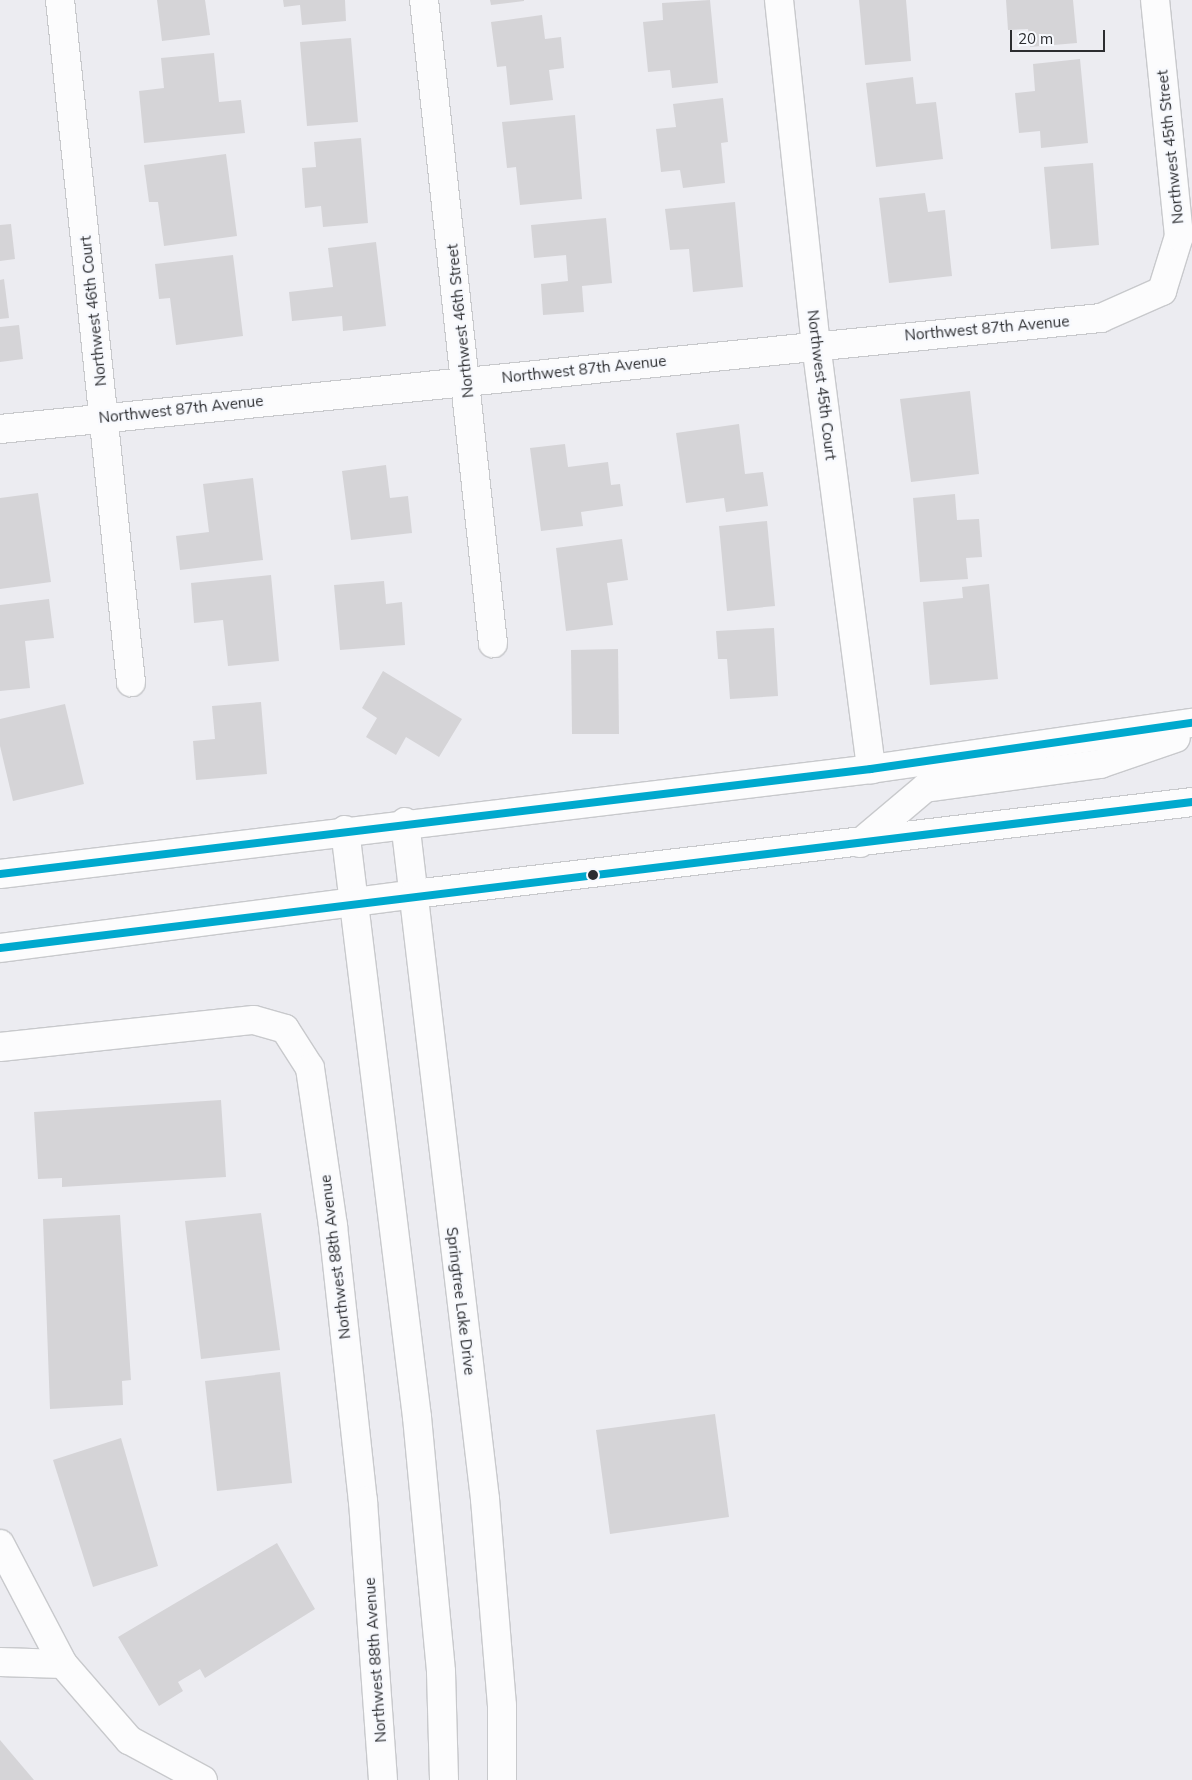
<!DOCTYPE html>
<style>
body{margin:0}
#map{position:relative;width:1192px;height:1780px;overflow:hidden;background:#ececf1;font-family:Mulish,sans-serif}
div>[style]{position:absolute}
.building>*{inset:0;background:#d5d4d7}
.roads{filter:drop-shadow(1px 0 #c8c9cc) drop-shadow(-1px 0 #c8c9cc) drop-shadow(0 1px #c8c9cc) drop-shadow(0 -1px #c8c9cc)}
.street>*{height:28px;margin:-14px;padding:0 14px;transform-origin:14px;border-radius:14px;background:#fcfcfd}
.secondary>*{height:28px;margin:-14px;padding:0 14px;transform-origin:14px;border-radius:14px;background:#fcfcfd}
.bus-1>*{height:8px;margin:-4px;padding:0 4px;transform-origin:4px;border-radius:4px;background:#00a9ce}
.dots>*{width:14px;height:14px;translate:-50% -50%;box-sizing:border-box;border:2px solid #f7f9fe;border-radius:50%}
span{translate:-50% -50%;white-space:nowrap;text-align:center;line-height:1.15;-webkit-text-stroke:4px #f7f9fe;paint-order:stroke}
.street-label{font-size:15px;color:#2c2d30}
.scale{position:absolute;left:1010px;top:30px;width:95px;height:22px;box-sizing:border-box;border:2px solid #2c2d30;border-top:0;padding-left:6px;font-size:15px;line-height:18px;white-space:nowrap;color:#2c2d30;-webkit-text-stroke:4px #f7f9fe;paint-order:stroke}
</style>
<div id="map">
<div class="building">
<i style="clip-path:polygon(157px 0,205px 0,210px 35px,162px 41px)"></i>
<i style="clip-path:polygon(283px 0,345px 0,346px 21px,302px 25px,300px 5px,284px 7px)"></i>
<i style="clip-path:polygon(490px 0,524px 0,524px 1px,491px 5px)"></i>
<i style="clip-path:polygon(710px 0,718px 83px,672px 88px,670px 70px,648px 72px,643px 22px,663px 20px,662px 3px)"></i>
<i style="clip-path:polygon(859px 0,906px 0,911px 61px,865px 65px)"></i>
<i style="clip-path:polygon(1006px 0,1073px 0,1077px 43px,1030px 47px,1028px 29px,1008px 30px)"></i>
<i style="clip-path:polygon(542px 15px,545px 39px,561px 37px,564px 68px,549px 70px,553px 100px,510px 105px,506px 66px,497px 67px,491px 22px)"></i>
<i style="clip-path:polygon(351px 38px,358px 122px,307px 126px,300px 42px)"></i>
<i style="clip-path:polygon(214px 53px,219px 102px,241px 100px,245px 133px,144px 143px,139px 91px,164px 88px,161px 58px)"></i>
<i style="clip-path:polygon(1080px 59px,1088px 143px,1041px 148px,1040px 131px,1019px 133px,1015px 93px,1035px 91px,1033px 64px)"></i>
<i style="clip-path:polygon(913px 77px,916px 104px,936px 102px,943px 159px,876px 167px,866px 83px)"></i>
<i style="clip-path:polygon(723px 98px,728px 142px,721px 143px,725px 183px,683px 188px,680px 170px,661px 172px,656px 129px,676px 127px,673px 104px)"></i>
<i style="clip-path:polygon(575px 115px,582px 199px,520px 205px,516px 167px,507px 168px,502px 122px)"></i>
<i style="clip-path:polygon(361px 138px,368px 223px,323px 227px,321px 206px,305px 208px,302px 168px,316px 167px,314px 142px)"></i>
<i style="clip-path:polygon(226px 154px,237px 236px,164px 246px,158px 202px,149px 202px,144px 165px)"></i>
<i style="clip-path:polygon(1093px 163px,1099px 245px,1051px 249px,1044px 167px)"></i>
<i style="clip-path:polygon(925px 193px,928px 212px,945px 210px,952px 276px,889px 283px,879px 198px)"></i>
<i style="clip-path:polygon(735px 202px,743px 287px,693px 292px,689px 249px,670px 250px,665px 209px)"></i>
<i style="clip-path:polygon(606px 218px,612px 283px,582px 286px,584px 312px,543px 315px,541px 284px,568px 281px,566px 255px,534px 258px,531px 225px)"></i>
<i style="clip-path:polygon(11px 224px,15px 259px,0 261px,0 225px)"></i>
<i style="clip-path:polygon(376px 242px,386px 326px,343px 331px,342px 316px,292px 321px,289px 292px,333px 287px,328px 248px)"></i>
<i style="clip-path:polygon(233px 255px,243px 336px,176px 345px,170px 298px,159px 299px,155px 264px)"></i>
<i style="clip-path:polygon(4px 279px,9px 318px,0 319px,0 280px)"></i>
<i style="clip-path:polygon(19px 325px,23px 359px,0 362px,0 327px)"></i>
<i style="clip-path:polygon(970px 391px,979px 474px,911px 482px,900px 399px)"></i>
<i style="clip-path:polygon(739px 424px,745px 474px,763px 472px,768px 506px,726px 512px,724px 498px,686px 503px,676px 433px)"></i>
<i style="clip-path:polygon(565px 444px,568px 467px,608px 462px,611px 485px,620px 484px,623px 506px,581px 512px,583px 526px,541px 531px,530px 448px)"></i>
<i style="clip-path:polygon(386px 465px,390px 498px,408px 496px,412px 533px,351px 540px,342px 471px)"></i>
<i style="clip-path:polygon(253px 478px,263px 560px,180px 570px,176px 536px,209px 532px,203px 484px)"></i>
<i style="clip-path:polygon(38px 493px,51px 582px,0 589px,0 498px)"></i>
<i style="clip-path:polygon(955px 494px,957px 520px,979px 519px,982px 557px,966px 558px,968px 579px,920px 582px,913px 498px)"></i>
<i style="clip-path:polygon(767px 521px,775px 606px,727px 611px,719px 526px)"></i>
<i style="clip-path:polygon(622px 539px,628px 580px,607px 583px,613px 625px,566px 631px,556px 548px)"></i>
<i style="clip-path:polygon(271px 575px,279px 661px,228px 666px,223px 620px,194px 623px,191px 583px)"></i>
<i style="clip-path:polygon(384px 581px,386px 604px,402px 602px,405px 645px,340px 650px,334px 585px)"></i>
<i style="clip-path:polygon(989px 584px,998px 679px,930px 685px,923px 602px,963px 598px,962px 587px)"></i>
<i style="clip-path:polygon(49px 599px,54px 638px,25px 641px,30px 688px,0 691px,0 605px)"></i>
<i style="clip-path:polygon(774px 628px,778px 696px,730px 699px,727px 659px,718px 659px,716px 631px)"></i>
<i style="clip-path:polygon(618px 649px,619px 734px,572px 734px,571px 650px)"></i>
<i style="clip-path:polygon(383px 671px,462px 719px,439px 757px,406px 737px,396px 755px,366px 737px,377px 718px,362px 708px)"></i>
<i style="clip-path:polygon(261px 702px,267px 774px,196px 780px,193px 741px,215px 739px,212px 706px)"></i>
<i style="clip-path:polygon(65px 704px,84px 784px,13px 801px,0 746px,0 719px)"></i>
<i style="clip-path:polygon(221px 1100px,226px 1177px,62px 1187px,62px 1178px,38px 1179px,34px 1112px)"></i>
<i style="clip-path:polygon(261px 1213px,280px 1350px,201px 1359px,185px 1221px)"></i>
<i style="clip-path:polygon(120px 1215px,131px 1380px,122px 1381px,123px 1405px,50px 1409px,43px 1219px)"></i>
<i style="clip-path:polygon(280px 1372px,292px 1483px,217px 1491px,205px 1381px)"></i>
<i style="clip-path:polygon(715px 1414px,729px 1517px,610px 1534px,596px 1430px)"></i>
<i style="clip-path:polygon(121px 1438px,158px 1566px,93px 1587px,53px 1460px)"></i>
<i style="clip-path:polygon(277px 1543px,315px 1609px,205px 1678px,200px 1669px,178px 1682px,183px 1691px,159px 1706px,118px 1637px)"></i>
<i style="clip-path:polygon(0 1740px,34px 1780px,0 1780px)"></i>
</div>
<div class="roads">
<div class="street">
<i style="left:60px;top:0;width:686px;rotate:84.06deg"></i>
<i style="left:424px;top:0;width:647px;rotate:83.88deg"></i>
<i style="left:779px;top:0;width:346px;rotate:83.9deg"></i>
<i style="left:816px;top:344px;width:429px;rotate:82.6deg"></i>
<i style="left:0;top:429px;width:1107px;rotate:-5.76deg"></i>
<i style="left:1101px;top:318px;width:67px;rotate:-23.9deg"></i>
<i style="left:1162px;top:291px;width:58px;rotate:-72.8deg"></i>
<i style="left:1179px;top:236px;width:237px;rotate:-95.8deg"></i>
<i style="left:0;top:1047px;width:255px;rotate:-6.1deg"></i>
<i style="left:254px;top:1020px;width:32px;rotate:16deg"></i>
<i style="left:285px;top:1029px;width:46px;rotate:57.3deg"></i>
<i style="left:310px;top:1068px;width:160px;rotate:81.7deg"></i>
<i style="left:333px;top:1226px;width:277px;rotate:83.8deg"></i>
<i style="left:363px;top:1501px;width:280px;rotate:85.9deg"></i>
<i style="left:0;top:1544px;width:136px;rotate:62.3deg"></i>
<i style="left:63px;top:1664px;width:101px;rotate:49deg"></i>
<i style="left:129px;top:1740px;width:84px;rotate:28.4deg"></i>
<i style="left:0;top:1662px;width:63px;rotate:1.8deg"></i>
</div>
<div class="secondary">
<i style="left:405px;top:822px;width:682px;rotate:83.26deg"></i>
<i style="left:485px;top:1499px;width:208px;rotate:85.3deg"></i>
<i style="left:502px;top:1706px;width:74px;rotate:90deg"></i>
<i style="left:345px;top:830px;width:591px;rotate:83.01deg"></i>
<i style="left:417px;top:1417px;width:256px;rotate:84.6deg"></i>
<i style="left:441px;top:1672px;width:108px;rotate:88.4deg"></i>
<i style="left:860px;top:843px;width:85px;rotate:-40.2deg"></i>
<i style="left:925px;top:788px;width:177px;rotate:-7.8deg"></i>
<i style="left:1100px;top:764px;width:80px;rotate:-18.9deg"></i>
<i style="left:0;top:874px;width:877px;rotate:-6.87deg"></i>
<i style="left:871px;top:769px;width:324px;rotate:-8.2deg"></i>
<i style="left:0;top:948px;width:418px;rotate:-7.4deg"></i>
<i style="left:414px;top:894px;width:783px;rotate:-6.74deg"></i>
</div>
</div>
<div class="bus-1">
<i style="left:0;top:874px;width:877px;rotate:-6.87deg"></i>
<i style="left:871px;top:769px;width:324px;rotate:-8.2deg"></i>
<i style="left:0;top:948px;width:1201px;rotate:-6.98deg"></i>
</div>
<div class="dots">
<i style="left:593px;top:875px;background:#2c2d30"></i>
</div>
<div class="street-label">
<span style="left:1170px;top:147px;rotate:-96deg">Northwest 45th Street</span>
<span style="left:93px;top:311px;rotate:-96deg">Northwest 46th Court</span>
<span style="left:460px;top:321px;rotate:-96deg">Northwest 46th Street</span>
<span style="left:987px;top:328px;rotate:-5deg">Northwest 87th Avenue</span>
<span style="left:584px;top:369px;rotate:-6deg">Northwest 87th Avenue</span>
<span style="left:822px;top:385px;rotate:83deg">Northwest 45th Court</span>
<span style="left:181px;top:409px;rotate:-6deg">Northwest 87th Avenue</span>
<span style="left:335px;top:1257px;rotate:-97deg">Northwest 88th Avenue</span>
<span style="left:461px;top:1301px;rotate:83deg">Springtree Lake Drive</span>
<span style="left:375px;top:1660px;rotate:-94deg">Northwest 88th Avenue</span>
</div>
<div class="scale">20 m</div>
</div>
